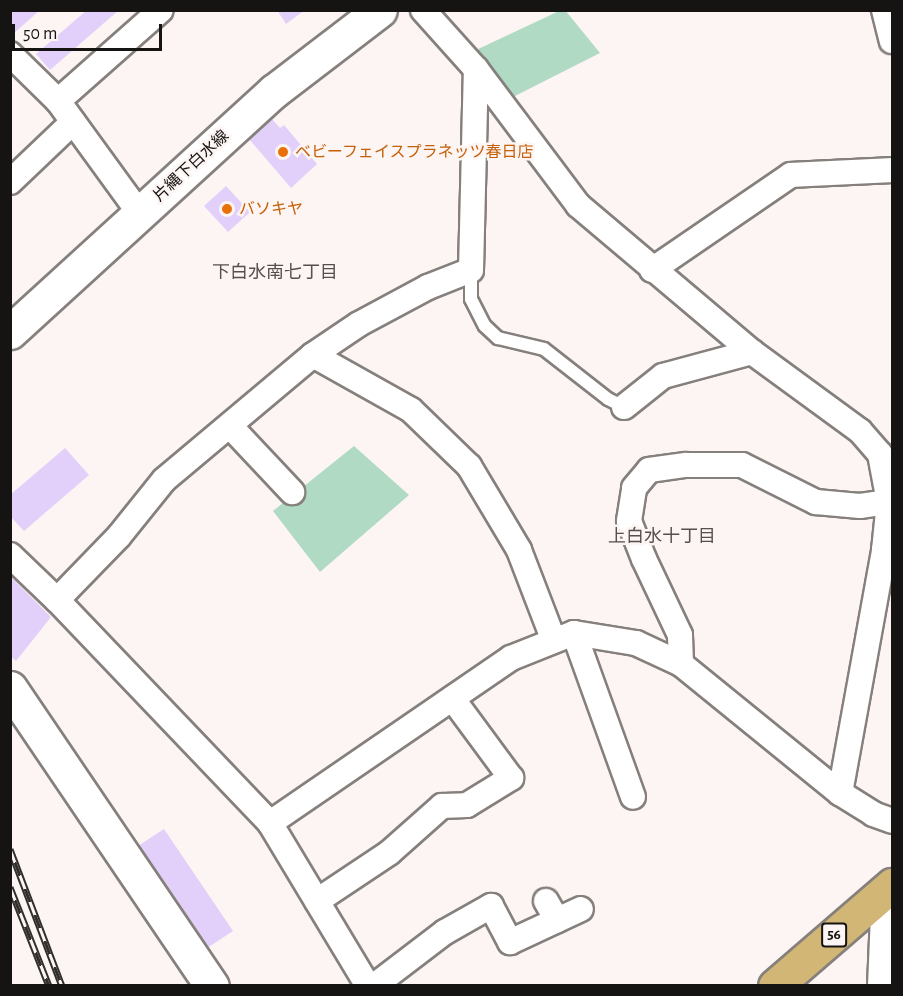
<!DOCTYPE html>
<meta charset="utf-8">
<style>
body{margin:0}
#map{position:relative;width:903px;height:996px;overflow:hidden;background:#fcf5f3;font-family:"Alegreya Sans","Noto Sans JP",sans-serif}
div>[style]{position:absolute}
.green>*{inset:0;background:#b1dac4}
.building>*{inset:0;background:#e2d0fa}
.roads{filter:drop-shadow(2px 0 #86807d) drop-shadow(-2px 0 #86807d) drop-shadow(0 2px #86807d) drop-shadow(0 -2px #86807d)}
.lane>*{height:12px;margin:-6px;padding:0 6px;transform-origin:6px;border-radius:6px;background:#fff}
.street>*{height:24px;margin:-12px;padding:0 12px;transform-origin:12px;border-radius:12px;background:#fff}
.secondary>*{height:33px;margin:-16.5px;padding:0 16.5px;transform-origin:16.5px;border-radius:16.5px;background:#fff}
.primary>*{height:33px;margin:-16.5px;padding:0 16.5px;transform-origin:16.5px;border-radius:16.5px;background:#d1b675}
.rail>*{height:7px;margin-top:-3.5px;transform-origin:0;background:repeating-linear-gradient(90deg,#fcf5f3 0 14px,#312e2d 0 28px);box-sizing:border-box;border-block:2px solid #312e2d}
.dots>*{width:16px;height:16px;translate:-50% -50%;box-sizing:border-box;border:3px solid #fcf5f3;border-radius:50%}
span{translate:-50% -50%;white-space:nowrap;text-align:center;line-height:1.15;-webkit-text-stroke:5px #fcf5f3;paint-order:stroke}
.shield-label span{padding:2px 4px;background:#fcf5f3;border:2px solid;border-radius:4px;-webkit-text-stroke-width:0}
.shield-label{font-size:15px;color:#161413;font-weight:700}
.food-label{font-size:16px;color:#c56008}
.left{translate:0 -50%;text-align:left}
.street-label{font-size:16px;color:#161413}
.neighbourhood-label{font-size:18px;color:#554f4d}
.frame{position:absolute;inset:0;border:12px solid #161413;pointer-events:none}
.scale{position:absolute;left:12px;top:24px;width:150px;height:27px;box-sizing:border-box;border:3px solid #161413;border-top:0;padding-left:8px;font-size:18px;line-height:21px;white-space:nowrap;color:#161413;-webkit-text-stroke:4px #fcf5f3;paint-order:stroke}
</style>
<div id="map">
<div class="green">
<i style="clip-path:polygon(565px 10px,600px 53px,509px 99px,476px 50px,559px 11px)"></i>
<i style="clip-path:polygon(354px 446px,409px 495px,320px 572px,273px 511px)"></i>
</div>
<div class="building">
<i style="clip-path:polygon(10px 10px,40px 10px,12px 35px)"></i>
<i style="clip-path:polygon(87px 10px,119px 10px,50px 70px,36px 54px)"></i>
<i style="clip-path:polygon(277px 10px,305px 10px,286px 24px)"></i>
<i style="clip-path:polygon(272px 119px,280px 128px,284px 125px,317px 164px,291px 188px,249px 139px)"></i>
<i style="clip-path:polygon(226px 186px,250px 212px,228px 232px,204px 206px)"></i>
<i style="clip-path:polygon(65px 448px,89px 475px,24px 531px,10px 516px,10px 495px)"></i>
<i style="clip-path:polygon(10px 576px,51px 617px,16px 661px,10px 656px)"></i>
<i style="clip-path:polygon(164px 829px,233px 931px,204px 950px,135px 848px)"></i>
</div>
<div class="roads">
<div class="lane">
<i style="left:471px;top:270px;width:29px;rotate:90deg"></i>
<i style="left:471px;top:299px;width:30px;rotate:63deg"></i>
<i style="left:485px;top:326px;width:18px;rotate:43deg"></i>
<i style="left:498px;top:338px;width:47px;rotate:13.4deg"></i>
<i style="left:544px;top:349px;width:81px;rotate:38deg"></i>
<i style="left:608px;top:399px;width:18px;rotate:27deg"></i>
</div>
<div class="street">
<i style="left:423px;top:10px;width:79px;rotate:48.1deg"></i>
<i style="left:476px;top:69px;width:170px;rotate:53.1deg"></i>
<i style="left:578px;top:205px;width:228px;rotate:40.2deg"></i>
<i style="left:752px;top:352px;width:134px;rotate:36.2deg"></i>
<i style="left:860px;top:431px;width:30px;rotate:49deg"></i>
<i style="left:880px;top:454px;width:49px;rotate:79.4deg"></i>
<i style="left:889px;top:502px;width:48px;rotate:95.9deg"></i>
<i style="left:884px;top:550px;width:8px;rotate:14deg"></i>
<i style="left:884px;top:10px;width:32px;rotate:76deg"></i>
<i style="left:10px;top:54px;width:67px;rotate:44.4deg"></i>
<i style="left:58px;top:101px;width:140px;rotate:54deg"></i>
<i style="left:58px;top:101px;width:137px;rotate:-41.5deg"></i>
<i style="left:10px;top:182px;width:87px;rotate:-43.6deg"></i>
<i style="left:652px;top:270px;width:168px;rotate:-34.4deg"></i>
<i style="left:791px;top:175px;width:101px;rotate:-2.8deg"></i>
<i style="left:313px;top:355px;width:112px;rotate:29.3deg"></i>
<i style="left:411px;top:410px;width:81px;rotate:44deg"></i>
<i style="left:469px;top:466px;width:98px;rotate:59.2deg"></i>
<i style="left:519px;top:550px;width:97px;rotate:69deg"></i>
<i style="left:624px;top:407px;width:50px;rotate:-38.5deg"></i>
<i style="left:663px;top:376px;width:92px;rotate:-15.1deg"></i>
<i style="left:230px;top:426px;width:91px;rotate:46.8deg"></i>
<i style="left:10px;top:555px;width:65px;rotate:43.8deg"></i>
<i style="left:57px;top:600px;width:89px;rotate:-45.9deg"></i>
<i style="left:119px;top:536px;width:72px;rotate:-51.2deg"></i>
<i style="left:164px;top:480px;width:194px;rotate:-40deg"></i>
<i style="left:313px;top:355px;width:55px;rotate:-34deg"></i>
<i style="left:359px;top:324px;width:78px;rotate:-28.2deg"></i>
<i style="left:428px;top:287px;width:46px;rotate:-21.6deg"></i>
<i style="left:471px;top:270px;width:201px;rotate:-88.6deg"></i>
<i style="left:57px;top:600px;width:308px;rotate:46.3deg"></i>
<i style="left:270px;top:823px;width:190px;rotate:59deg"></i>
<i style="left:574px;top:633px;width:174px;rotate:70.2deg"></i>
<i style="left:681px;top:664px;width:29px;rotate:-92deg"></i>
<i style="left:680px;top:635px;width:84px;rotate:-115.3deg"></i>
<i style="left:644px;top:559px;width:41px;rotate:-111.5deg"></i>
<i style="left:629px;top:521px;width:33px;rotate:-81deg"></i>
<i style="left:634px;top:488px;width:23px;rotate:-50deg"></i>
<i style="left:649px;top:470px;width:37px;rotate:-8deg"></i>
<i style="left:686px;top:465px;width:56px"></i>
<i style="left:742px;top:465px;width:83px;rotate:26.6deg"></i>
<i style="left:816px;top:502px;width:44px;rotate:5.2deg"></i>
<i style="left:860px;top:506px;width:29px;rotate:-8deg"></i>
<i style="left:840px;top:793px;width:247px;rotate:-79.7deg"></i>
<i style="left:270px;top:823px;width:292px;rotate:-34.4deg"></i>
<i style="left:511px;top:658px;width:68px;rotate:-21.6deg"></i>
<i style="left:574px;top:633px;width:63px;rotate:9.2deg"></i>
<i style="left:636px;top:643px;width:50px;rotate:25deg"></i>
<i style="left:681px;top:664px;width:205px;rotate:39.1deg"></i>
<i style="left:840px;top:793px;width:39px;rotate:32deg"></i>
<i style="left:873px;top:814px;width:20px;rotate:20deg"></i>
<i style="left:317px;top:901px;width:87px;rotate:-33.7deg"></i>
<i style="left:389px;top:853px;width:71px;rotate:-41.6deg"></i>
<i style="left:442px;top:806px;width:25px;rotate:-2deg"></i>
<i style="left:467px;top:805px;width:52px;rotate:-31.5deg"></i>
<i style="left:511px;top:778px;width:99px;rotate:-126.4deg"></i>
<i style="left:546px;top:901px;width:22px;rotate:60deg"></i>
<i style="left:374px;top:986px;width:89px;rotate:-37.3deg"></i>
<i style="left:445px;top:932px;width:53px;rotate:-29.5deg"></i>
<i style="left:491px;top:906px;width:41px;rotate:62.2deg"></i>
<i style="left:510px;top:942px;width:78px;rotate:-24.9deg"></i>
<i style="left:880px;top:986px;width:94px;rotate:-87.6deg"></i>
</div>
<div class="secondary">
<i style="left:10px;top:332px;width:357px;rotate:-42.4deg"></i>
<i style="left:274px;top:91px;width:133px;rotate:-37.4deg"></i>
<i style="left:10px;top:688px;width:360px;rotate:55.9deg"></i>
</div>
<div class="primary">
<i style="left:775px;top:986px;width:155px;rotate:-40.8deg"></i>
</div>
</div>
<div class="rail">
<i style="left:10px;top:849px;width:147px;rotate:69.2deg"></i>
<i style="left:10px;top:887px;width:106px;rotate:68.5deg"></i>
</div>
<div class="dots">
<i style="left:283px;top:152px;background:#e8710a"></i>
<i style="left:227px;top:209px;background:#e8710a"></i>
</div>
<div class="shield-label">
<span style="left:834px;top:935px">56</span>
</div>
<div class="food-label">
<span class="left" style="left:295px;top:152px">ベビーフェイスプラネッツ春日店</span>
<span class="left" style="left:239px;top:209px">バソキヤ</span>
</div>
<div class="street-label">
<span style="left:191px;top:166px;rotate:-43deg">片縄下白水線</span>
</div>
<div class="neighbourhood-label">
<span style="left:275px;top:273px">下白水南七丁目</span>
<span style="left:662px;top:537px">上白水十丁目</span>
</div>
<div class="frame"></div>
<div class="scale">50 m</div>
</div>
